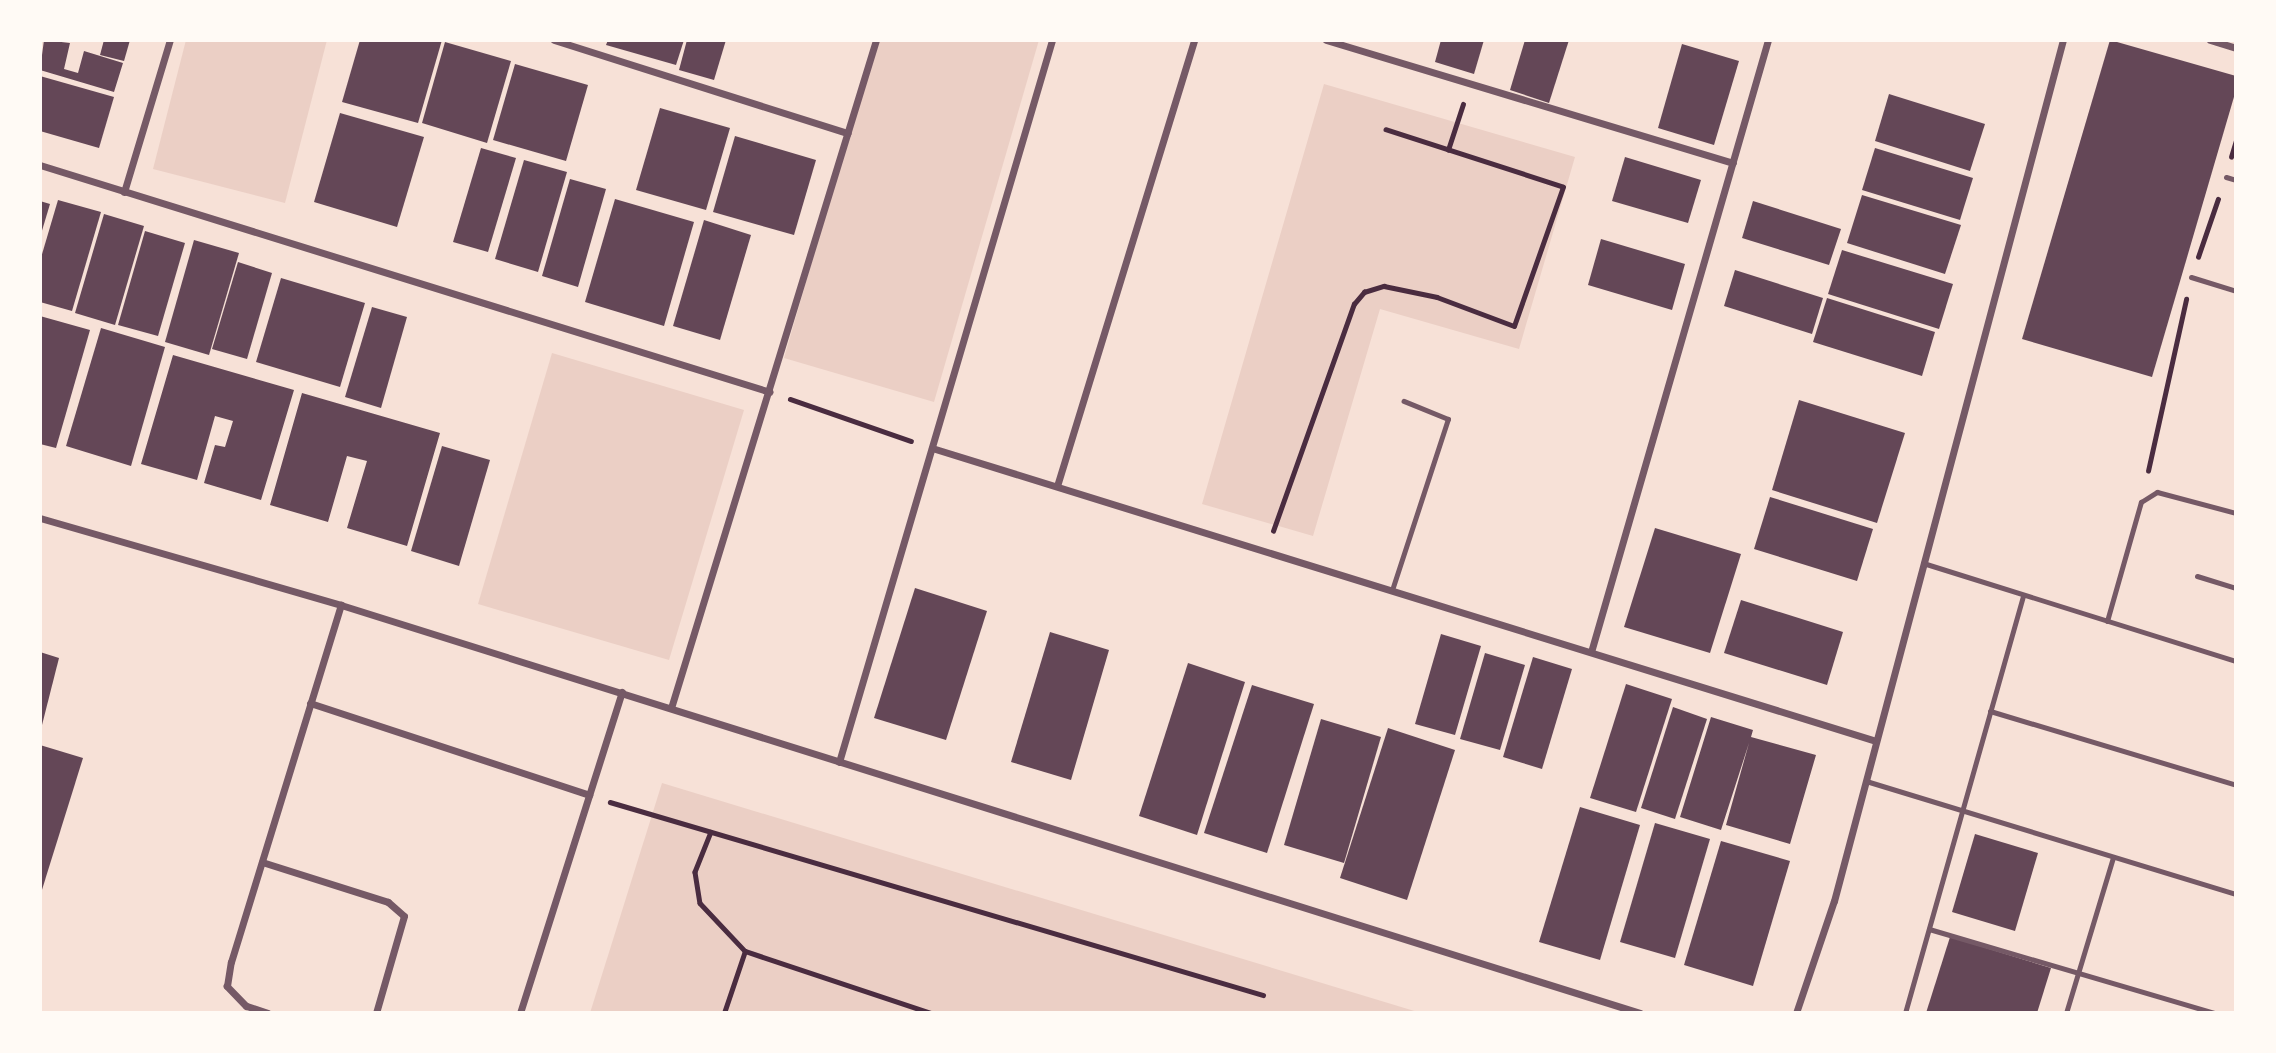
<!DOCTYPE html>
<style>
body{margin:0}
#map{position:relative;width:2276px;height:1053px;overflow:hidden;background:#f7e1d7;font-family:"Open Sans",sans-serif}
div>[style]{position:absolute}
.green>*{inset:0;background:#ebcfc5}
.building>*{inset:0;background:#644757}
.path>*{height:4.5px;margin:-2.25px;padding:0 2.25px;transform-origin:2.25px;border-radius:2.25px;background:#4a2c40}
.service>*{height:5px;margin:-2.5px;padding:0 2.5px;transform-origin:2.5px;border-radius:2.5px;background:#755966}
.minor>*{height:7px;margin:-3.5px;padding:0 3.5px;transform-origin:3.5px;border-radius:3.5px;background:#755966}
span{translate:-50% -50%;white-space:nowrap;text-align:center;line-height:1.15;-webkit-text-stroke:7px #fffaf5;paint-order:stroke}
.frame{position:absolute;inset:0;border:42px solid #fffaf5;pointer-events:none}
</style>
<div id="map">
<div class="green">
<i style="clip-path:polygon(186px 40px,327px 40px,285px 203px,153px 169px)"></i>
<i style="clip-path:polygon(876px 40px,1039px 40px,934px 402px,784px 358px)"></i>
<i style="clip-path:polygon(1324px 84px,1575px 157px,1519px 349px,1380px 309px,1313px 536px,1202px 504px)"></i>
<i style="clip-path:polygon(552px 353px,744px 410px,669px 660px,478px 604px)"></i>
<i style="clip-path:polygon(662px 783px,1421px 1013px,590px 1013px)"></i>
</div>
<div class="building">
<i style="clip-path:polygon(44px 40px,70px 43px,64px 69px,78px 73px,84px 51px,123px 63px,114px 92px,40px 70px)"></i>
<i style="clip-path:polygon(104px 40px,130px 40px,124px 61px,100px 55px)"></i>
<i style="clip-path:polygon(360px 40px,442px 40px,418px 123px,342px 102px)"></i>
<i style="clip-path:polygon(608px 40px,684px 40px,676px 65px,606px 45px)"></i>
<i style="clip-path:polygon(687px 40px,726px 40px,714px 80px,679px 70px)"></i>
<i style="clip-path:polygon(1441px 40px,1484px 40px,1474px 74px,1435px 62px)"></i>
<i style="clip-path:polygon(1525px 40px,1569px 40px,1549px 103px,1510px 90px)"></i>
<i style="clip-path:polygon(2110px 40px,2236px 76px,2236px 90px,2152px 377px,2022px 339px)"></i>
<i style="clip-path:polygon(445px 42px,511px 61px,487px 143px,422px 123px)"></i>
<i style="clip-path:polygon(1682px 44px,1739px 61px,1714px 145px,1658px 128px)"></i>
<i style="clip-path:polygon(515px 64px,588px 85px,566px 161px,493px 140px)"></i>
<i style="clip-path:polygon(40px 76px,114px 97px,99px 148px,40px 131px)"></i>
<i style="clip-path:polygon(1889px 94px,1985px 124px,1970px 171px,1875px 141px)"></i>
<i style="clip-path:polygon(660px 108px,730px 128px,706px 210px,636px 190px)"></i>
<i style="clip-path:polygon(340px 113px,424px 137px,397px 227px,314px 202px)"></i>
<i style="clip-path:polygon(735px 136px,816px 160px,794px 235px,713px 212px)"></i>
<i style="clip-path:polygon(481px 148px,516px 158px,488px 252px,453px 242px)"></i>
<i style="clip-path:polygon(1875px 148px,1973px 178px,1960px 220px,1862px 190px)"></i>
<i style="clip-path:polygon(1625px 157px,1701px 180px,1688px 223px,1612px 201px)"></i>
<i style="clip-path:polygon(524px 160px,567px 172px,538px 272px,495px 259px)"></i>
<i style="clip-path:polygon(570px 179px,606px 189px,578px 287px,542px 276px)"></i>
<i style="clip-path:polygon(1862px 195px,1961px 225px,1945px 274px,1847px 243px)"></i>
<i style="clip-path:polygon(615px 199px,694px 222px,664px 326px,585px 302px)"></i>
<i style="clip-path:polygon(58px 200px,101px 212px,72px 311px,40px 302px,40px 261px)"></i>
<i style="clip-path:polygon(40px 201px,50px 204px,41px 234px,40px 234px)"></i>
<i style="clip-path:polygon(1753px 201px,1841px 229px,1829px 265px,1742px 238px)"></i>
<i style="clip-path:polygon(104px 214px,144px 226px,115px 325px,75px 313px)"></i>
<i style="clip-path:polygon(704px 220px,751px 235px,720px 340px,673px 326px)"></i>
<i style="clip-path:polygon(145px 231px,185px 243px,158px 336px,118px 325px)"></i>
<i style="clip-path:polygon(1601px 239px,1685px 264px,1672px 310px,1588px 285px)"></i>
<i style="clip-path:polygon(194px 240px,239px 253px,209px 355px,165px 342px)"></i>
<i style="clip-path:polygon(1842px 250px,1953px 284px,1939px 329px,1828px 294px)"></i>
<i style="clip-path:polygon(238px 262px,272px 273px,247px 359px,212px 349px)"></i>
<i style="clip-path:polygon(1735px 270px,1823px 298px,1812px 334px,1724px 306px)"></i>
<i style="clip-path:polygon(281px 278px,365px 303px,340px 387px,256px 362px)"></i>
<i style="clip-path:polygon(1827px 298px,1935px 332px,1922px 376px,1813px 342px)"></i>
<i style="clip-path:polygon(372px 307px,407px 317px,381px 408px,345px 397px)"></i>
<i style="clip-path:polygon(40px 316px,90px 330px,56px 448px,40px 444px)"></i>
<i style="clip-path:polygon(101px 328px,165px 347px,131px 466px,66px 446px)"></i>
<i style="clip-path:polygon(173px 355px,294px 390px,261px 500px,204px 483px,215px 445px,225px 447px,233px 421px,215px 416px,197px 480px,141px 464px)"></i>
<i style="clip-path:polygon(302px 393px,440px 433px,407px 546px,347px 528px,367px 461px,347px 456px,328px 522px,270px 505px)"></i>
<i style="clip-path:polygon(1799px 400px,1905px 433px,1877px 523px,1772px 490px)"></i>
<i style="clip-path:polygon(442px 446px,490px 460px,459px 566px,411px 551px)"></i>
<i style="clip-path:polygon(1770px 497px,1873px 529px,1857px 581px,1754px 549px)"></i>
<i style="clip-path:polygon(1655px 528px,1741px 554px,1710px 653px,1624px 627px)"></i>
<i style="clip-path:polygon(915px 588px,987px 611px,946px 740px,874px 718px)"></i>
<i style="clip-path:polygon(1741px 600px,1843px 632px,1827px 685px,1724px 653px)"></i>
<i style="clip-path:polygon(1050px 632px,1109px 650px,1071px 780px,1011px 762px)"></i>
<i style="clip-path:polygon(1441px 634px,1481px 646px,1455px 735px,1415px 724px)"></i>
<i style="clip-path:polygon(40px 652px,59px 658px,41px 729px,40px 729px)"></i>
<i style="clip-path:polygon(1485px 653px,1525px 665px,1500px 750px,1460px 739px)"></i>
<i style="clip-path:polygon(1533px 657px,1572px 669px,1542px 769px,1503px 757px)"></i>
<i style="clip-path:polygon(1188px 663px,1245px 682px,1197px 835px,1139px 816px)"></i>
<i style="clip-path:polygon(1626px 684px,1672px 699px,1636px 812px,1590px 798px)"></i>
<i style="clip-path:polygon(1252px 685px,1314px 704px,1267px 853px,1204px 833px)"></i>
<i style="clip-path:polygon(1673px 707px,1707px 719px,1675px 819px,1641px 808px)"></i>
<i style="clip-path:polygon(1711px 717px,1753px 730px,1751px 737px,1816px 755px,1790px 844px,1726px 825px,1749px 743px,1721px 830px,1680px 817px)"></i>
<i style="clip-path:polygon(1321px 719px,1381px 737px,1344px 863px,1284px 845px)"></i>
<i style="clip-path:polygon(1388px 728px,1455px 750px,1407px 900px,1340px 878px)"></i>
<i style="clip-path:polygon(40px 745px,83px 758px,41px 893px,40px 893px)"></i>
<i style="clip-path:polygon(1580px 807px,1640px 825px,1600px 960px,1539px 942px)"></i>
<i style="clip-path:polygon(1655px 823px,1710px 839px,1675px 958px,1620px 942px)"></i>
<i style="clip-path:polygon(1975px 834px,2038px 853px,2015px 931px,1952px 912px)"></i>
<i style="clip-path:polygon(1721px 841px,1790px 861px,1753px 986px,1684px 965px)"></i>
<i style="clip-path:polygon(1950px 937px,2051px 968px,2037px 1013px,1926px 1013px)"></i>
</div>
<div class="path">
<i style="left:1448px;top:150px;width:48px;rotate:-71.9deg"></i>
<i style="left:2231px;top:157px;width:17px;rotate:-73deg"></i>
<i style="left:2198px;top:257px;width:61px;rotate:-71deg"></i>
<i style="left:790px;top:399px;width:128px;rotate:19.1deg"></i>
<i style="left:2148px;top:471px;width:176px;rotate:-77.5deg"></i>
<i style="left:1273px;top:531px;width:241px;rotate:-70.4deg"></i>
<i style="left:1354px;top:304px;width:16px;rotate:-50deg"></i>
<i style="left:1364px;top:292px;width:21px;rotate:-17deg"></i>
<i style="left:1384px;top:286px;width:54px;rotate:11.7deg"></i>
<i style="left:1437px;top:297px;width:82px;rotate:20.6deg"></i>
<i style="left:1514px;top:326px;width:147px;rotate:-70.6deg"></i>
<i style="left:1563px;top:187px;width:186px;rotate:-162.1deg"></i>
<i style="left:610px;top:802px;width:681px;rotate:16.47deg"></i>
<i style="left:711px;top:832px;width:43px;rotate:111.8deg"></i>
<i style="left:695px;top:872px;width:31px;rotate:81deg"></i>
<i style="left:700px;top:903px;width:66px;rotate:46.8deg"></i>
<i style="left:745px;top:951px;width:196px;rotate:18.4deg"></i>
<i style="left:724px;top:1013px;width:65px;rotate:-71.3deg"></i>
</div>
<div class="service">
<i style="left:2226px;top:177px;width:10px;rotate:17deg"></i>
<i style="left:2191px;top:277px;width:47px;rotate:17.3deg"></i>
<i style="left:1923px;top:563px;width:328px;rotate:17.4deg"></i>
<i style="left:2197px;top:576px;width:41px;rotate:17.1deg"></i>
<i style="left:1392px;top:590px;width:180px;rotate:-71.9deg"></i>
<i style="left:1448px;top:419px;width:48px;rotate:-157.8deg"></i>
<i style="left:2107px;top:621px;width:124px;rotate:-74.1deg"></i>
<i style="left:2141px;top:502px;width:19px;rotate:-32deg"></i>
<i style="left:2157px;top:492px;width:82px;rotate:14.9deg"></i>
<i style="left:1990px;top:711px;width:257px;rotate:16.7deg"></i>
<i style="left:1866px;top:781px;width:387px;rotate:17deg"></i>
<i style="left:1929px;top:929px;width:298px;rotate:16.4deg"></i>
<i style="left:1905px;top:1013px;width:434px;rotate:-74.2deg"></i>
<i style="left:2066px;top:1013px;width:163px;rotate:-73.2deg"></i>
</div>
<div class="minor">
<i style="left:554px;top:40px;width:308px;rotate:17.6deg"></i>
<i style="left:1326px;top:40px;width:425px;rotate:16.8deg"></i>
<i style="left:2210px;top:40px;width:27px;rotate:17deg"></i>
<i style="left:40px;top:165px;width:764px;rotate:17.27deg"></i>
<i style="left:124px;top:192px;width:159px;rotate:-73.2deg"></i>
<i style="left:932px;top:448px;width:988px;rotate:17.24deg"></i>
<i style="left:1057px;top:486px;width:467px;rotate:-72.9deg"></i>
<i style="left:40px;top:518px;width:313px;rotate:16.1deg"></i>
<i style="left:341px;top:605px;width:1362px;rotate:17.44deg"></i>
<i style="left:1591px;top:652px;width:637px;rotate:-73.87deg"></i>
<i style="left:310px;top:703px;width:294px;rotate:18.2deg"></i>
<i style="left:671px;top:708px;width:699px;rotate:-72.94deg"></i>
<i style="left:839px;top:762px;width:753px;rotate:-73.56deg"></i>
<i style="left:262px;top:862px;width:132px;rotate:17.6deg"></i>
<i style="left:388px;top:902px;width:21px;rotate:41deg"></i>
<i style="left:404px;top:916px;width:101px;rotate:106.1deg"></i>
<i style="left:268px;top:1013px;width:23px;rotate:-162deg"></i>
<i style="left:246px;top:1006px;width:28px;rotate:-134deg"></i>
<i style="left:227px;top:986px;width:24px;rotate:-81deg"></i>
<i style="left:231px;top:962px;width:374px;rotate:-72.9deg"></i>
<i style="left:520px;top:1013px;width:337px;rotate:-72.4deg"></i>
<i style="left:1796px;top:1013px;width:118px;rotate:-71.3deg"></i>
<i style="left:1834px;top:901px;width:891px;rotate:-75.11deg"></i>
</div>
<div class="frame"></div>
</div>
